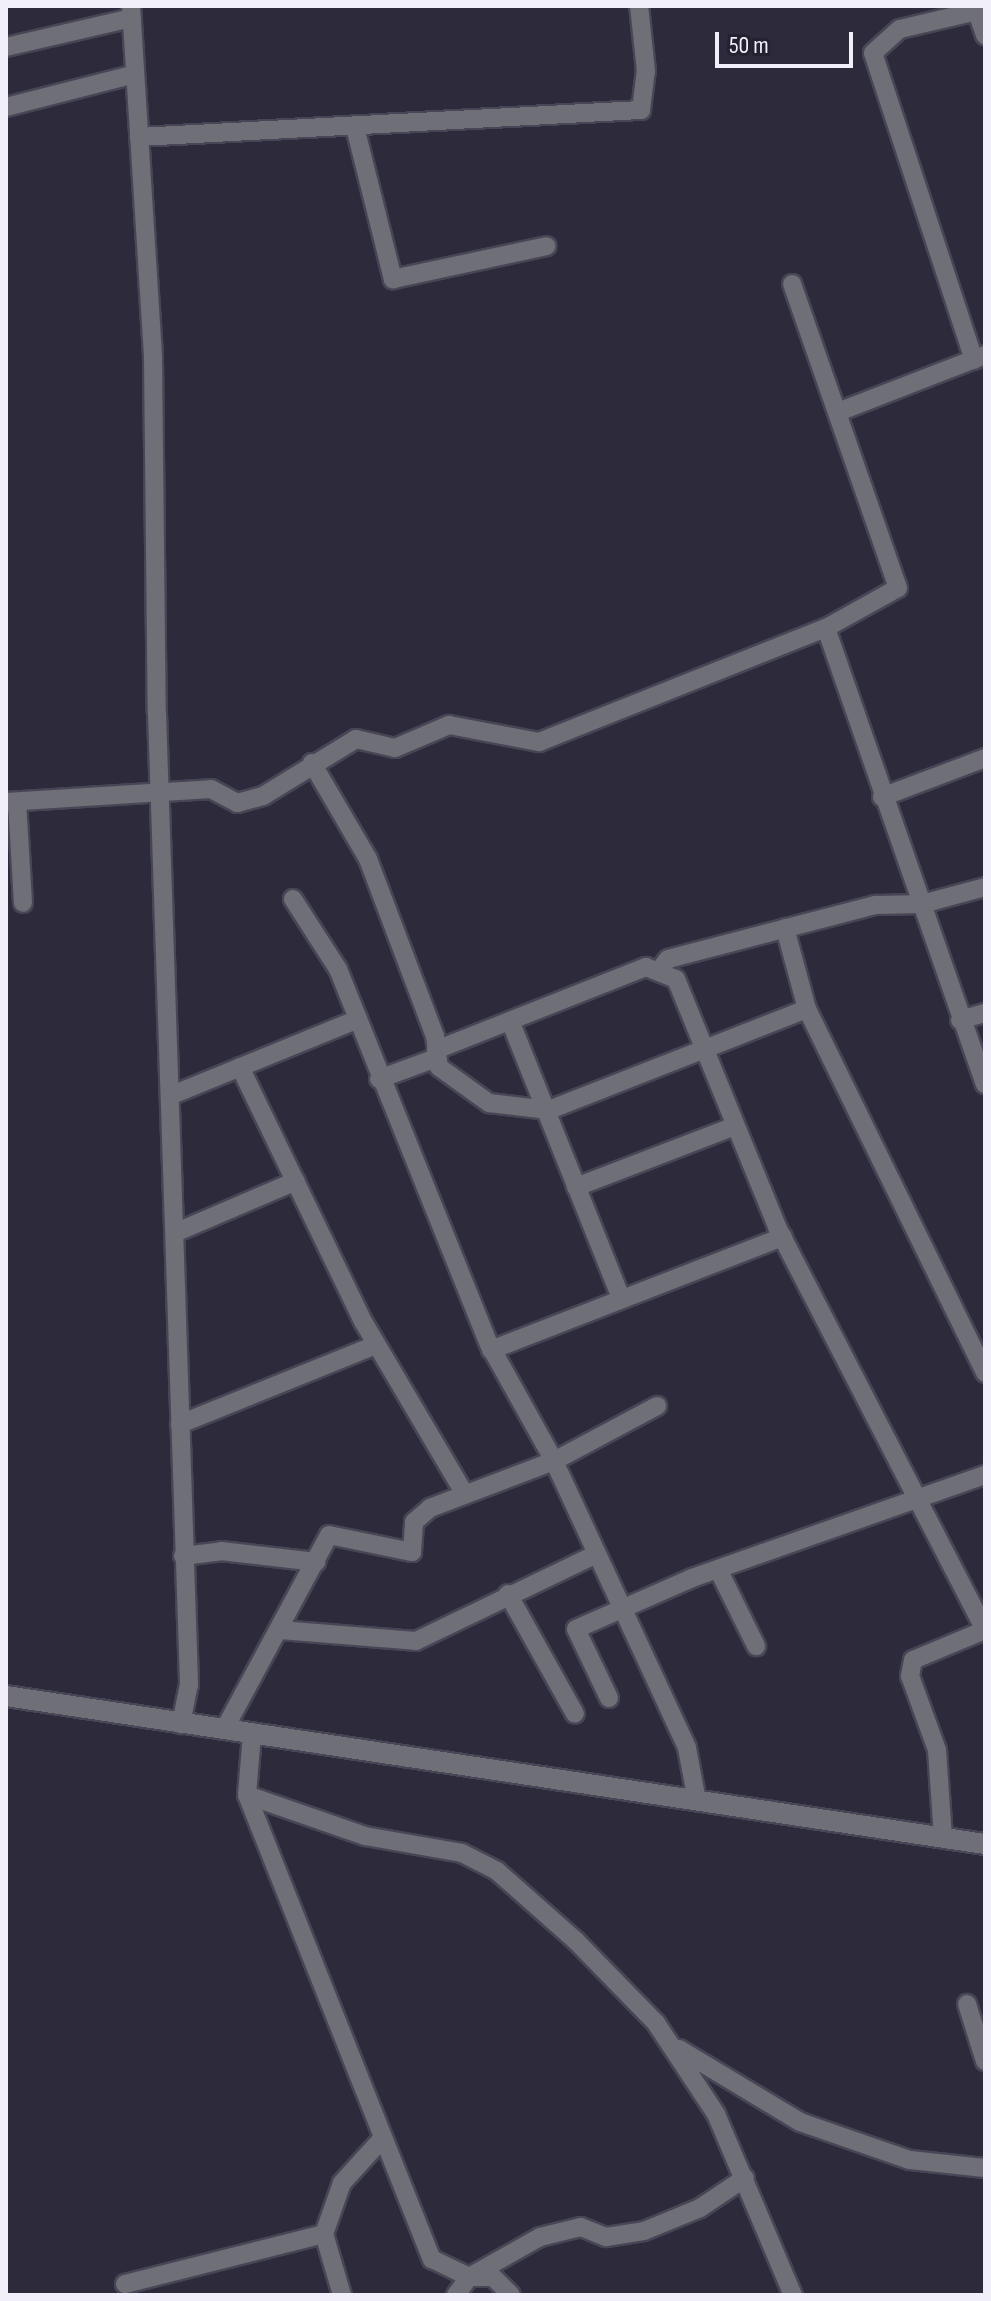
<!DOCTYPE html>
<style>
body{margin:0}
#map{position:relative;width:991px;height:2301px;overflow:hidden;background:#2c2a3b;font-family:"Sofia Sans Condensed",sans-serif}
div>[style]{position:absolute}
.roads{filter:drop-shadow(2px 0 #474656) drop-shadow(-2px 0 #474656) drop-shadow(0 2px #474656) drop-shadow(0 -2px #474656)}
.minor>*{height:18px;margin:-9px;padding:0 9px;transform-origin:9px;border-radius:9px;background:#6f6f77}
.tertiary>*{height:20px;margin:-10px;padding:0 10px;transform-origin:10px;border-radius:10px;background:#6f6f77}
span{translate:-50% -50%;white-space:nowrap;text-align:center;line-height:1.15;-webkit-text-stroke:7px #232030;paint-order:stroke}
.frame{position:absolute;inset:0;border:8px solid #f0effa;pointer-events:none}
.scale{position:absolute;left:715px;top:32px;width:138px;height:36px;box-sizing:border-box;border:4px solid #f0effa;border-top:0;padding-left:10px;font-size:24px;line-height:28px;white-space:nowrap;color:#f0effa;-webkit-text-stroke:6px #232030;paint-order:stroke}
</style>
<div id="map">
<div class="roads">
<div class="minor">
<i style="left:131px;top:6px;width:352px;rotate:86.4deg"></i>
<i style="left:153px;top:357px;width:356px;rotate:89.4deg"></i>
<i style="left:157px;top:713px;width:972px;rotate:88.11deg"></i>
<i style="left:189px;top:1684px;width:41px;rotate:101.3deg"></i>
<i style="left:975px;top:6px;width:31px;rotate:71deg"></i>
<i style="left:6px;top:47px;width:129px;rotate:-13deg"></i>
<i style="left:6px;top:107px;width:133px;rotate:-14.3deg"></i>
<i style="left:356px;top:131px;width:153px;rotate:76deg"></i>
<i style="left:393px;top:279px;width:157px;rotate:-12.1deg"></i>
<i style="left:139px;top:137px;width:503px;rotate:-3.08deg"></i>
<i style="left:641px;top:110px;width:39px;rotate:-83deg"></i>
<i style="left:646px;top:71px;width:65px;rotate:-96.1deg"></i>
<i style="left:974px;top:360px;width:323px;rotate:-108.2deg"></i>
<i style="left:873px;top:53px;width:36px;rotate:-42deg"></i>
<i style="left:900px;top:29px;width:87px;rotate:-13.2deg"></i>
<i style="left:838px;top:412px;width:158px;rotate:-21.2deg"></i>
<i style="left:826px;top:628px;width:483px;rotate:70.8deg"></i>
<i style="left:312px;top:763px;width:111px;rotate:59.7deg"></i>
<i style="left:368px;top:859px;width:189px;rotate:69.3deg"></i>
<i style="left:435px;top:1036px;width:31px;rotate:83deg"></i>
<i style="left:439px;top:1067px;width:62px;rotate:35.8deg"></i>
<i style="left:489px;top:1103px;width:60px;rotate:6.7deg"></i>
<i style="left:549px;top:1110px;width:277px;rotate:-21.4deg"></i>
<i style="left:882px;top:797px;width:110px;rotate:-20.7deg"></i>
<i style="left:6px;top:802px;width:205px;rotate:-3.6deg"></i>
<i style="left:211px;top:789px;width:30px;rotate:28deg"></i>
<i style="left:237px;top:803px;width:27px;rotate:-15deg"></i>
<i style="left:263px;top:796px;width:109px;rotate:-31.5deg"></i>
<i style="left:356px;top:739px;width:40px;rotate:13deg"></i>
<i style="left:395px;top:748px;width:59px;rotate:-23.1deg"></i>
<i style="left:449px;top:725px;width:92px;rotate:10.7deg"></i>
<i style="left:539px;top:742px;width:309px;rotate:-21.7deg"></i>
<i style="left:826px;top:628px;width:82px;rotate:-29.1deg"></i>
<i style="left:898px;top:588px;width:322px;rotate:-109.2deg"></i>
<i style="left:17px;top:802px;width:101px;rotate:86.6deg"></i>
<i style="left:293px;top:899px;width:83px;rotate:57.3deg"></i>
<i style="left:338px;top:969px;width:404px;rotate:68.1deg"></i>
<i style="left:489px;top:1344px;width:134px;rotate:60.9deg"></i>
<i style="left:554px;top:1461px;width:316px;rotate:65.1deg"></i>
<i style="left:687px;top:1748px;width:54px;rotate:79.3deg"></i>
<i style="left:785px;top:928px;width:84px;rotate:74.8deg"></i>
<i style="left:807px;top:1009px;width:405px;rotate:63.9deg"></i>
<i style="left:661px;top:968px;width:11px;rotate:-52deg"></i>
<i style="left:668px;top:959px;width:215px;rotate:-14.6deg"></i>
<i style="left:876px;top:905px;width:46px;rotate:-1.2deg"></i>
<i style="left:922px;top:904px;width:65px;rotate:-15.1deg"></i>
<i style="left:960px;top:1020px;width:26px;rotate:-16deg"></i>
<i style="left:511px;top:1023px;width:293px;rotate:68.2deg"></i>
<i style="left:436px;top:1050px;width:226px;rotate:-21.6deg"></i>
<i style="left:646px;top:967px;width:32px;rotate:22deg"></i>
<i style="left:676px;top:979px;width:268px;rotate:67.8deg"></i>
<i style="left:777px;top:1227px;width:454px;rotate:62.7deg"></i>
<i style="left:240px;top:1067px;width:284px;rotate:64.2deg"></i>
<i style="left:364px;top:1323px;width:195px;rotate:59.5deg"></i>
<i style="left:379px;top:1079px;width:61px;rotate:-20.2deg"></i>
<i style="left:172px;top:1095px;width:201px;rotate:-22.2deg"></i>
<i style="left:576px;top:1187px;width:170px;rotate:-21deg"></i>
<i style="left:177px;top:1232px;width:129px;rotate:-23.2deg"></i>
<i style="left:491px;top:1350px;width:313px;rotate:-21.2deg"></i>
<i style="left:180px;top:1424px;width:211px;rotate:-22deg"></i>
<i style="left:183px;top:1556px;width:38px;rotate:-7deg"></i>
<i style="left:221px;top:1551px;width:96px;rotate:6.6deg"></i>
<i style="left:719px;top:1571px;width:84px;rotate:63.7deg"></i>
<i style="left:508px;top:1594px;width:137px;rotate:60.8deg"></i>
<i style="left:280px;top:1630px;width:136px;rotate:4.6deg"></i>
<i style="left:416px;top:1641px;width:199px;rotate:-25.7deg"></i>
<i style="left:609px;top:1698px;width:76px;rotate:-115.6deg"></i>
<i style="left:576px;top:1629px;width:127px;rotate:-23.7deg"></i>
<i style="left:692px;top:1578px;width:311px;rotate:-19.4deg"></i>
<i style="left:224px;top:1730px;width:221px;rotate:-61.7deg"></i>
<i style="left:329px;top:1535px;width:85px;rotate:11.6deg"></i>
<i style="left:412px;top:1552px;width:30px;rotate:-86deg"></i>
<i style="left:414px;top:1522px;width:21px;rotate:-41deg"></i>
<i style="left:430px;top:1508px;width:133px;rotate:-20.8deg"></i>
<i style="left:554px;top:1461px;width:117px;rotate:-28.1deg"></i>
<i style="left:252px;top:1734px;width:61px;rotate:94.7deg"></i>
<i style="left:247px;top:1795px;width:500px;rotate:68.3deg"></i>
<i style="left:432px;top:2259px;width:41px;rotate:25.9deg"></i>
<i style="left:469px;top:2277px;width:24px"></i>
<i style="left:493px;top:2277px;width:25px;rotate:45deg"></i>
<i style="left:247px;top:1795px;width:125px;rotate:19.2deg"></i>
<i style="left:365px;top:1836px;width:98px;rotate:9.9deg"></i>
<i style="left:462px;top:1853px;width:39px;rotate:27deg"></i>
<i style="left:497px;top:1871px;width:106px;rotate:41.5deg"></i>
<i style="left:576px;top:1941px;width:115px;rotate:45.7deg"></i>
<i style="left:656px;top:2023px;width:109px;rotate:56.6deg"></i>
<i style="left:716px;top:2114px;width:197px;rotate:67deg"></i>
<i style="left:943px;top:1838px;width:88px;rotate:-93.9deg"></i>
<i style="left:937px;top:1750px;width:79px;rotate:-110deg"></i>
<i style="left:910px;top:1676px;width:16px;rotate:-79deg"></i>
<i style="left:913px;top:1660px;width:78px;rotate:-22.6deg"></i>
<i style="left:967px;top:2004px;width:60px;rotate:72.5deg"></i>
<i style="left:679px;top:2049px;width:141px;rotate:31.1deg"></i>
<i style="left:800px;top:2122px;width:116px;rotate:19.1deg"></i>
<i style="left:910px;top:2160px;width:75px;rotate:6.1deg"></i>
<i style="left:125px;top:2284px;width:205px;rotate:-14.1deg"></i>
<i style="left:342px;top:2295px;width:64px;rotate:-106.4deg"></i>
<i style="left:324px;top:2234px;width:54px;rotate:-70.6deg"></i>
<i style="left:342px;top:2183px;width:58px;rotate:-47.8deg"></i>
<i style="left:456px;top:2295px;width:22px;rotate:-54deg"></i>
<i style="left:469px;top:2277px;width:81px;rotate:-29.4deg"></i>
<i style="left:540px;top:2237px;width:42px;rotate:-13.7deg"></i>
<i style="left:581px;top:2227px;width:27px;rotate:22deg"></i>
<i style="left:606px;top:2237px;width:38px;rotate:-9deg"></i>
<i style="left:644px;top:2231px;width:61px;rotate:-22.3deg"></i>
<i style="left:700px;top:2208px;width:54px;rotate:-33.7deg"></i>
</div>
<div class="tertiary">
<i style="left:6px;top:1696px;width:990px;rotate:8.6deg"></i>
</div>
</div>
<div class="frame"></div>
<div class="scale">50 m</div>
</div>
